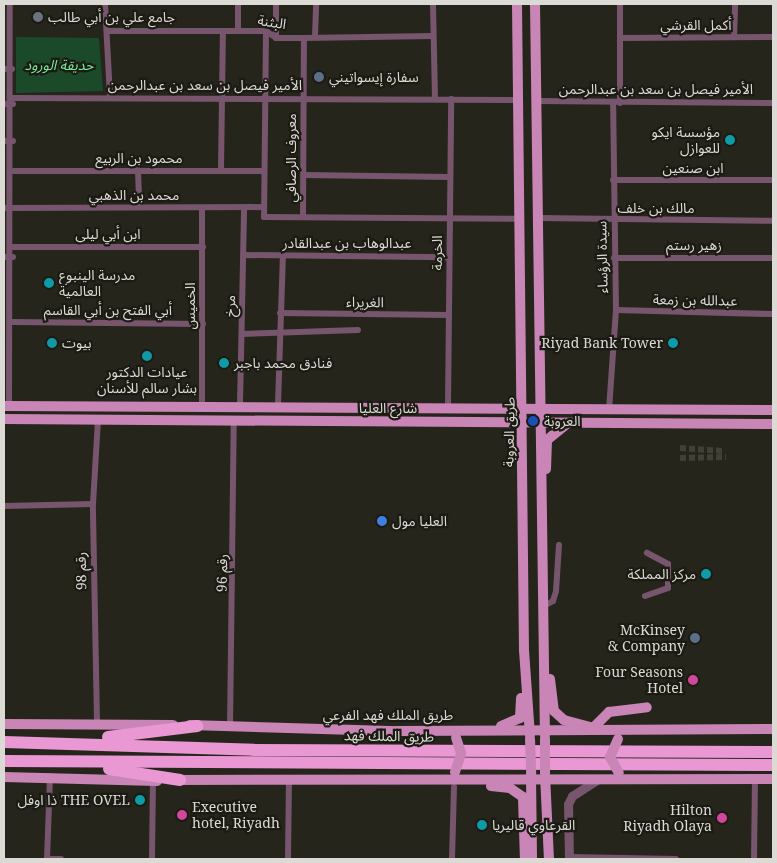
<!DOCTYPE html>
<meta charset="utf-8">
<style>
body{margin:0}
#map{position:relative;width:777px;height:863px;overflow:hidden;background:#26251c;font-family:"Noto Serif","Noto Sans Arabic",serif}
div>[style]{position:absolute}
.green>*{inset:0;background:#1b4a2b}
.minor-tunnel>*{height:6px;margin-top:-3px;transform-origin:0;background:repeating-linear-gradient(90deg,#414038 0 6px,transparent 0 9px)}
.minor>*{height:6px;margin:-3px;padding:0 3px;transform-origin:3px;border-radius:3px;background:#76556d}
.tertiary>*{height:9px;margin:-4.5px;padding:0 4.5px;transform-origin:4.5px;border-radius:4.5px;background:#76556d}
.primary>*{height:10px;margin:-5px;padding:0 5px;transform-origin:5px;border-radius:5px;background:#c985b6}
.motorway>*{height:12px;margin:-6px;padding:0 6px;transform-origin:6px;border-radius:6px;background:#e998d3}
.primary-bridge>*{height:10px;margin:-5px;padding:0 5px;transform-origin:5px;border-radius:5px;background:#c985b6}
.dots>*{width:14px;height:14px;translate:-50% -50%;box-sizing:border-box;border:2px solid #1c1b13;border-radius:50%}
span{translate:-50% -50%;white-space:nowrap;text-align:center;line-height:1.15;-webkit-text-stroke:4.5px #1c1b13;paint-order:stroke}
.poi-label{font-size:14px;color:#dbdad5}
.left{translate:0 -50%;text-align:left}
.right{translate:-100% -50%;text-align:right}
.street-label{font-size:14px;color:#dbdad5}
.park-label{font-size:14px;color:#78eb9b;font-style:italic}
.frame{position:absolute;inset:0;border:5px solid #dbdad5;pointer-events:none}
</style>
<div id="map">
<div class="green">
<i style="clip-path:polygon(16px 37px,99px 38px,103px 91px,16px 93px)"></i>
</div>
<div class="minor-tunnel">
<i style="left:680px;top:448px;width:43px;rotate:4deg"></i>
<i style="left:680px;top:458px;width:46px;rotate:-1.2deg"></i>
</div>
<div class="minor">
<i style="left:105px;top:4px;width:93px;rotate:86.9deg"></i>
<i style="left:433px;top:4px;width:95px;rotate:88.8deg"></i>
<i style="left:107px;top:31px;width:159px"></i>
<i style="left:266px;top:31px;width:12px;rotate:35deg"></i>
<i style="left:276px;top:38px;width:28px"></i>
<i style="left:304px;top:38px;width:129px;rotate:-0.9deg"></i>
<i style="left:238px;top:31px;width:27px;rotate:-90deg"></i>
<i style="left:266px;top:31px;width:186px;rotate:90.6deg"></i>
<i style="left:264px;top:217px;width:257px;rotate:0.4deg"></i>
<i style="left:315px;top:37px;width:33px;rotate:-88deg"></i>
<i style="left:734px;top:37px;width:33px;rotate:-88deg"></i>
<i style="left:276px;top:38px;width:34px;rotate:-90deg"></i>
<i style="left:620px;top:38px;width:153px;rotate:-0.4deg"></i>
<i style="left:4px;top:69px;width:8px"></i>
<i style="left:13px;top:98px;width:505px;rotate:0.23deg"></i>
<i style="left:538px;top:101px;width:235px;rotate:0.5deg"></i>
<i style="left:620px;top:103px;width:99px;rotate:-90deg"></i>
<i style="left:4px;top:104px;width:9px"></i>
<i style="left:4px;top:141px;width:9px"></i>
<i style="left:221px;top:169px;width:136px;rotate:-89.2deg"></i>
<i style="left:138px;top:170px;width:37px;rotate:88deg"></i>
<i style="left:13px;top:171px;width:251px"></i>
<i style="left:304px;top:175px;width:145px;rotate:0.8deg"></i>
<i style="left:613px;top:180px;width:160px"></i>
<i style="left:4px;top:208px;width:259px;rotate:-0.2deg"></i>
<i style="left:202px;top:208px;width:196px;rotate:90deg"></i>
<i style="left:303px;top:217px;width:179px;rotate:-89.7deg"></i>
<i style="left:539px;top:218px;width:234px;rotate:0.7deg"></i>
<i style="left:13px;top:247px;width:190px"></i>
<i style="left:244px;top:255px;width:205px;rotate:0.6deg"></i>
<i style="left:4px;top:257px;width:9px"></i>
<i style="left:614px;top:258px;width:159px"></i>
<i style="left:616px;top:310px;width:157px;rotate:1.5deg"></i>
<i style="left:280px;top:313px;width:169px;rotate:0.7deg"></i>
<i style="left:13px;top:322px;width:190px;rotate:0.6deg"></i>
<i style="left:242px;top:334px;width:116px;rotate:-2deg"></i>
<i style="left:240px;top:404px;width:196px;rotate:-88.8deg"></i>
<i style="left:278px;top:404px;width:148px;rotate:-88.1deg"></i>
<i style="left:9px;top:406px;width:402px;rotate:-89.9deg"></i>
<i style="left:448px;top:406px;width:307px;rotate:-89.4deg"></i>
<i style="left:609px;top:410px;width:100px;rotate:-86deg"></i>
<i style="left:616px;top:310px;width:207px;rotate:-90.8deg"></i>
<i style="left:4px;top:506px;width:89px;rotate:-1.3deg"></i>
<i style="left:645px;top:596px;width:24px;rotate:-19deg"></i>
<i style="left:668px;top:588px;width:24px;rotate:-90deg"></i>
<i style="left:668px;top:564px;width:24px;rotate:-152deg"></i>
<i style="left:544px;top:606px;width:10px;rotate:-29deg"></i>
<i style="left:553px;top:601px;width:10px;rotate:-73deg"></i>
<i style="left:556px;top:591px;width:46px;rotate:-86.3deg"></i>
<i style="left:97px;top:721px;width:217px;rotate:-91.1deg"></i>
<i style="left:93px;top:504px;width:84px;rotate:-86.6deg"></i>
<i style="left:230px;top:728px;width:309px;rotate:-89.3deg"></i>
<i style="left:569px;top:857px;width:107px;rotate:1.1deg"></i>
<i style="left:47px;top:859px;width:83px;rotate:-87.9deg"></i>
<i style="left:47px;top:859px;width:14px"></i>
<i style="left:152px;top:859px;width:78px;rotate:-89.3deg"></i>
<i style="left:288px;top:859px;width:80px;rotate:-89.3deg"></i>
<i style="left:452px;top:859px;width:72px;rotate:-88.4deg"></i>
<i style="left:754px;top:859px;width:80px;rotate:-89.3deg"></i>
</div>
<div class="tertiary">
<i style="left:569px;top:859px;width:55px;rotate:-91deg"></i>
<i style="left:568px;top:804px;width:9px;rotate:-63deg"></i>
<i style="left:572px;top:796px;width:30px;rotate:-33deg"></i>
</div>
<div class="primary">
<i style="left:517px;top:4px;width:646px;rotate:89.38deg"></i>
<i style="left:524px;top:650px;width:85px;rotate:86deg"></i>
<i style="left:535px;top:4px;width:731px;rotate:89.22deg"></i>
<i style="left:4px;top:406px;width:769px;rotate:0.3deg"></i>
<i style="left:4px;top:419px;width:769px;rotate:0.37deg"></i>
<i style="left:546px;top:469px;width:29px;rotate:-88deg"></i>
<i style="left:547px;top:440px;width:26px;rotate:-39deg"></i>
<i style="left:550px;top:679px;width:32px;rotate:83deg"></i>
<i style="left:554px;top:711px;width:13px;rotate:42deg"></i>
<i style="left:564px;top:720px;width:30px;rotate:15deg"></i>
<i style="left:593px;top:728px;width:23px;rotate:-45deg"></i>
<i style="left:609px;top:712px;width:38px;rotate:-7deg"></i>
<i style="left:4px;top:724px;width:169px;rotate:0.3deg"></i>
<i style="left:190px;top:725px;width:208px;rotate:1.7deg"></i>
<i style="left:398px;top:731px;width:375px;rotate:-0.3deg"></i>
<i style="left:501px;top:726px;width:21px;rotate:-23deg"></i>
<i style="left:520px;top:718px;width:20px;rotate:-87deg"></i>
<i style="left:531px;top:775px;width:84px;rotate:89.3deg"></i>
<i style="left:545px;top:775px;width:84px;rotate:87.3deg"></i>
<i style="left:4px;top:777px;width:153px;rotate:1.5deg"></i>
<i style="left:174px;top:780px;width:599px;rotate:-0.1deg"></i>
<i style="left:491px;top:786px;width:19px;rotate:6deg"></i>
<i style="left:510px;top:788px;width:16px;rotate:35deg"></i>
<i style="left:523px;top:797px;width:62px;rotate:88.2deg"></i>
</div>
<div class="motorway">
<i style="left:108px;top:737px;width:90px;rotate:-7deg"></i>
<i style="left:4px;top:742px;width:250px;rotate:1.8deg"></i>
<i style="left:254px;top:750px;width:519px;rotate:0.22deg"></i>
<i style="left:4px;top:761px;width:769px;rotate:0.3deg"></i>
<i style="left:109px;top:769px;width:72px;rotate:8.8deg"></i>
</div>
<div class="primary-bridge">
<i style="left:530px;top:739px;width:36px;rotate:88deg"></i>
<i style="left:545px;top:739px;width:36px;rotate:90deg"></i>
<i style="left:618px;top:739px;width:20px;rotate:114deg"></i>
<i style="left:610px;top:757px;width:18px;rotate:61deg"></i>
<i style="left:455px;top:772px;width:20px;rotate:-72deg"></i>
<i style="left:461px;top:753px;width:16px;rotate:-108deg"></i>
</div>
<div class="dots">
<i style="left:38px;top:17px;background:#6b7280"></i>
<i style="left:319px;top:77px;background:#5c6f8a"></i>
<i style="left:730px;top:140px;background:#0f9aa8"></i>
<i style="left:49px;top:283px;background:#0f9aa8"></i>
<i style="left:52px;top:343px;background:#0f9aa8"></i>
<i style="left:673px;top:343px;background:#0f9aa8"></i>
<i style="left:147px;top:356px;background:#0f9aa8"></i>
<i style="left:224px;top:363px;background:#0f9aa8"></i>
<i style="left:533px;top:421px;background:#1a4fb4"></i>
<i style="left:382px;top:521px;background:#3f7fe0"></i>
<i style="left:706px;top:574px;background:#0f9aa8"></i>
<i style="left:695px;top:638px;background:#5c6f8a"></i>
<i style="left:693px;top:680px;background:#d1479c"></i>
<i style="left:140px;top:800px;background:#0f9aa8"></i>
<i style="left:182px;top:815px;background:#d1479c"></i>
<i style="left:722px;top:818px;background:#d1479c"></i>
<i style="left:482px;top:825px;background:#0f9aa8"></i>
</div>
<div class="poi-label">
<span class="left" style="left:48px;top:17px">جامع علي بن أبي طالب</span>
<span class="left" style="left:329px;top:77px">سفارة إيسواتيني</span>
<span class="right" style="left:720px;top:140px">مؤسسة ايكو<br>للعوازل</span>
<span class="left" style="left:59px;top:283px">مدرسة الينبوع<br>العالمية</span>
<span class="left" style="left:62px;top:343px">بيوت</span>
<span class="right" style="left:663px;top:343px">Riyad Bank Tower</span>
<span class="left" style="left:234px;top:363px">فنادق محمد باجبر</span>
<span style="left:147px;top:380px">عيادات الدكتور<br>بشار سالم للأسنان</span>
<span class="left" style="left:544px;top:421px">العروبة</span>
<span class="left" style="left:392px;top:521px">العليا مول</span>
<span class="right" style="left:696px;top:574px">مركز المملكة</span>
<span class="right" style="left:685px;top:638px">McKinsey<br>&amp; Company</span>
<span class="right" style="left:683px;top:680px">Four Seasons<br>Hotel</span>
<span class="right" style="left:130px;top:800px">ذا اوفل THE OVEL</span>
<span class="left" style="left:192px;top:815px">Executive<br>hotel, Riyadh</span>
<span class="right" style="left:712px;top:818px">Hilton<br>Riyadh Olaya</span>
<span class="left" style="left:492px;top:825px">القرعاوي قاليريا</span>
</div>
<div class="street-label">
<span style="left:272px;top:22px;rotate:9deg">البثنة</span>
<span style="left:696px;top:25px">أكمل القرشي</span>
<span style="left:205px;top:85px">الأمير فيصل بن سعد بن عبدالرحمن</span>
<span style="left:656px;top:89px">الأمير فيصل بن سعد بن عبدالرحمن</span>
<span style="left:139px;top:158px">محمود بن الربيع</span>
<span style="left:291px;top:158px;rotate:-90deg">معروف الرصافي</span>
<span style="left:693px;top:168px">ابن صنعين</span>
<span style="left:134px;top:195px">محمد بن الذهبي</span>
<span style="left:656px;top:208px">مالك بن خلف</span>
<span style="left:108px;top:234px">ابن أبي ليلى</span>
<span style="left:347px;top:243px">عبدالوهاب بن عبدالقادر</span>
<span style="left:694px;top:245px">زهير رستم</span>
<span style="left:437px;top:253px;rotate:-90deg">الخرمة</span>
<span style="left:602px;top:257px;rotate:-91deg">سيدة الرؤساء</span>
<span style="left:695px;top:300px;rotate:1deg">عبدالله بن زمعة</span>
<span style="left:365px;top:302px;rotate:1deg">الغريراء</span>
<span style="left:190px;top:306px;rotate:-90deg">الخميس</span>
<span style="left:230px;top:306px;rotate:-89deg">مرخ</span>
<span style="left:108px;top:310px">أبي الفتح بن أبي القاسم</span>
<span style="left:388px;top:408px">شارع العليا</span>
<span style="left:509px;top:432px;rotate:-89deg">طريق العروبة</span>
<span style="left:81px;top:571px;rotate:-91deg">رقم 98</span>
<span style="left:222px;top:573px;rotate:-89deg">رقم 96</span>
<span style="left:388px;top:715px">طريق الملك فهد الفرعي</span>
<span style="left:389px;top:736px;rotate:1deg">طريق الملك فهد</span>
</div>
<div class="park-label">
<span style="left:59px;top:65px">حديقة الورود</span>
</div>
<div class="frame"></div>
</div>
